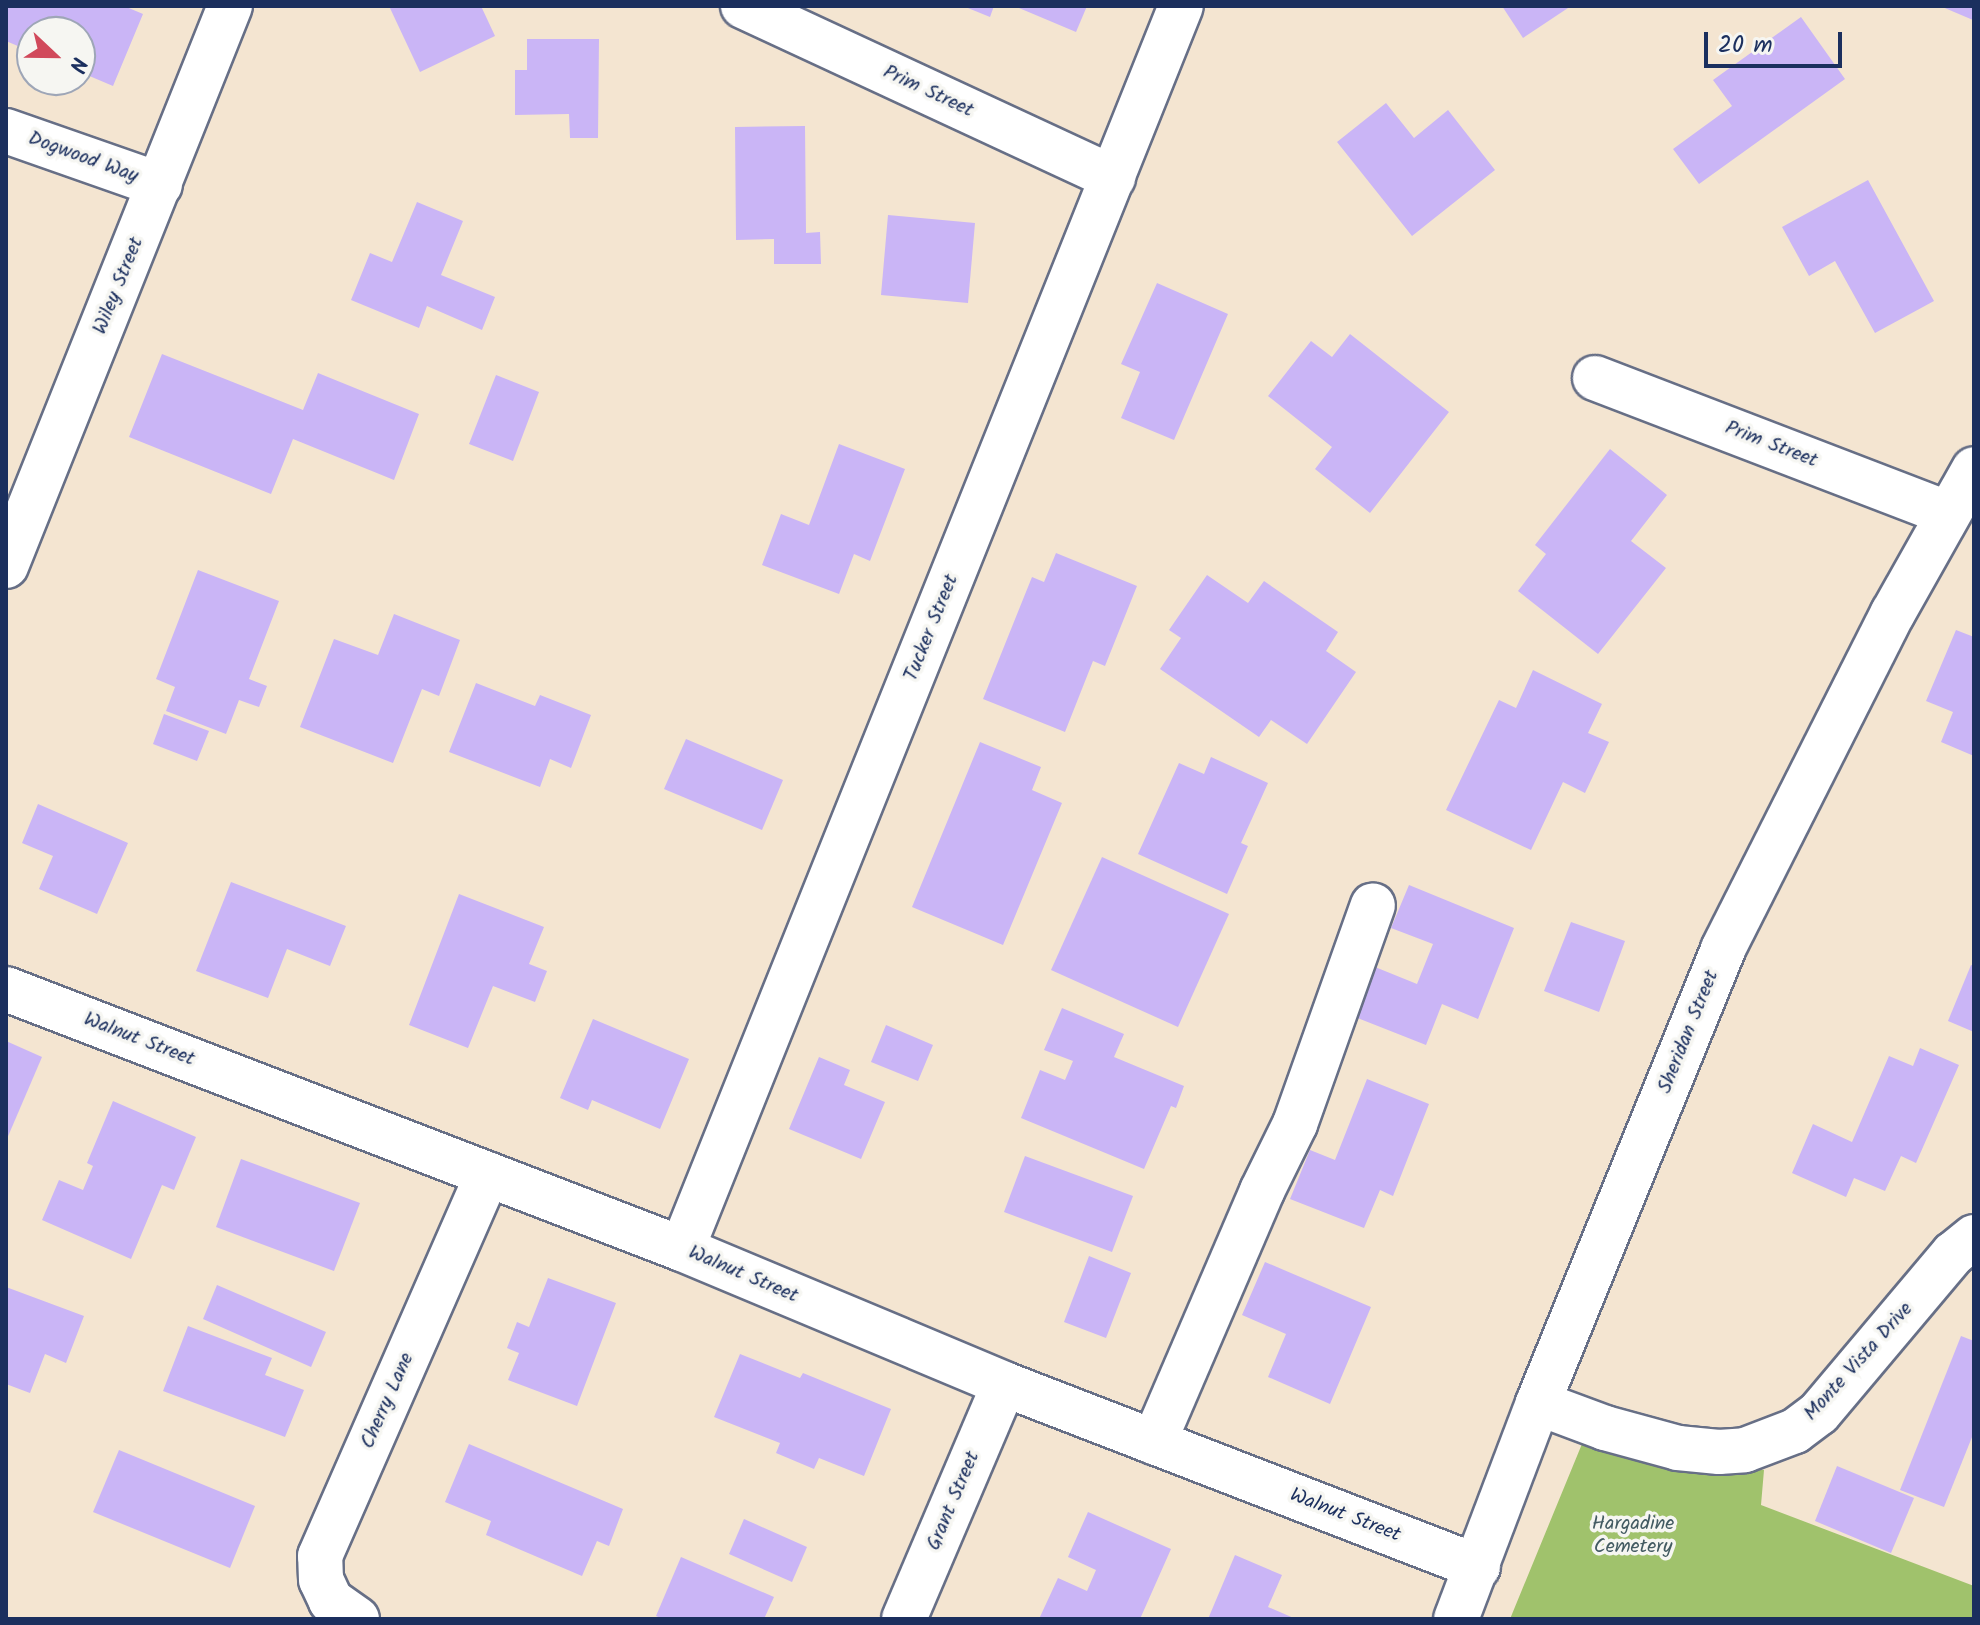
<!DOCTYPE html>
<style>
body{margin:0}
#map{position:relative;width:1980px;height:1625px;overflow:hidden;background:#f4e5d1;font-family:Kalam,sans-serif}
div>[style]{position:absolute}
.green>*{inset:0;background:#a0c26c}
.building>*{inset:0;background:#cab5f6}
.roads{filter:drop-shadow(2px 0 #676f86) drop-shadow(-2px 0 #676f86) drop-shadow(0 2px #676f86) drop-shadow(0 -2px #676f86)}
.minor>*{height:44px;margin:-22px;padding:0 22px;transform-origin:22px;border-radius:22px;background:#fff}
span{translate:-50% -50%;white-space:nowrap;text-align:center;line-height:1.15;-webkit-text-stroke:7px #f6f6f2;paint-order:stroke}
.street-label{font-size:20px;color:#1b2f5e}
.park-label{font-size:20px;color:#435b62}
.frame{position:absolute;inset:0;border:8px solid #1b2f5e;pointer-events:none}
.north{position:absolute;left:16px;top:16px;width:80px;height:80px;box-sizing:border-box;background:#f6f6f2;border:2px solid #9ea6b7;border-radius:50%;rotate:112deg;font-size:22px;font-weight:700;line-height:32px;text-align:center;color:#1b2f5e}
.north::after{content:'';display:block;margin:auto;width:28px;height:36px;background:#d1495b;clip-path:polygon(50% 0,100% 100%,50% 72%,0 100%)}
.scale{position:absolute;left:1704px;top:32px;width:138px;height:36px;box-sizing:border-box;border:4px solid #1b2f5e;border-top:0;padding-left:10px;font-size:24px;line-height:28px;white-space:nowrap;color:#1b2f5e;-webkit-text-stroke:6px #f6f6f2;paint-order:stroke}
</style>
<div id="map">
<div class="green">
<i style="clip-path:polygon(1584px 1439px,1650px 1455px,1764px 1470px,1761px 1505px,1974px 1586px,1974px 1619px,1510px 1619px)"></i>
</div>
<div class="building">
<i style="clip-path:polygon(6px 6px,124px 6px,143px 14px,113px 86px,80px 72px,80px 32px,32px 32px,32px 52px,6px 41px)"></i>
<i style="clip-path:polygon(389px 6px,481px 6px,495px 36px,420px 72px)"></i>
<i style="clip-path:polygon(963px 6px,994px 6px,990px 17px)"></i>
<i style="clip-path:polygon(1014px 6px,1087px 6px,1076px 32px)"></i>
<i style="clip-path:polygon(1502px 6px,1571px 6px,1523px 38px)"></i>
<i style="clip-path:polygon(1940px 6px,1974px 6px,1974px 18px,1973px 20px)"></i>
<i style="clip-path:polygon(1801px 17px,1845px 79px,1699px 184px,1673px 149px,1732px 106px,1713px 80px)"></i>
<i style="clip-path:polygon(527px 39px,599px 39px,598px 138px,570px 138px,569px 114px,515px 115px,515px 70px,527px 70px)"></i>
<i style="clip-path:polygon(1386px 103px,1414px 138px,1448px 110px,1495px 170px,1412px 236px,1337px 142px)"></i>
<i style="clip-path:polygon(805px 126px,806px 233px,820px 232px,821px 264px,774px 264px,774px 239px,736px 240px,735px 127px)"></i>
<i style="clip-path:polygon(1868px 180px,1934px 301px,1875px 333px,1835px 261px,1809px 276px,1782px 227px)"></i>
<i style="clip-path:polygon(417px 202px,463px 221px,441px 275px,495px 297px,482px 330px,427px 306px,419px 328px,351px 300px,370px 253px,392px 262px)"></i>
<i style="clip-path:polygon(888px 215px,975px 223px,968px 303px,881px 295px)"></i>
<i style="clip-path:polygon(1157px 283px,1228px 314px,1174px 440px,1121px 418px,1140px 372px,1121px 364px)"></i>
<i style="clip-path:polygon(1350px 334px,1449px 412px,1370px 513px,1315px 469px,1332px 447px,1268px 396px,1311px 341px,1332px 357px)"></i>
<i style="clip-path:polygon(162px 354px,303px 410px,318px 373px,419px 414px,394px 480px,293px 439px,271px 494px,129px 437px)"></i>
<i style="clip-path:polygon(496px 375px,539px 392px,513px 461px,469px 444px)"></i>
<i style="clip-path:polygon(839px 444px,905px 469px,870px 561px,854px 554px,839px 594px,762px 565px,781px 514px,809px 525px)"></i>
<i style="clip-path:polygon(1610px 449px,1667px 495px,1631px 541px,1666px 568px,1598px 654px,1518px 591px,1546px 554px,1535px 545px)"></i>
<i style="clip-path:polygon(1056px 553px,1137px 586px,1105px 666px,1093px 661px,1065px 732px,983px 699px,1032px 577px,1044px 582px)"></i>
<i style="clip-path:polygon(198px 570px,279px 601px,249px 679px,267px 686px,259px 707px,239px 700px,226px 734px,166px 711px,175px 687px,156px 679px)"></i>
<i style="clip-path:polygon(1207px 575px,1248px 603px,1264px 581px,1338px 632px,1326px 651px,1356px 672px,1307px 744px,1271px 720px,1259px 737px,1160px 669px,1181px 638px,1169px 630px)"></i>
<i style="clip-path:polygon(394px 614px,460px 640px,439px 696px,422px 689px,393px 763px,300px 727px,334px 639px,378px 655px)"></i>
<i style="clip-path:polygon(1956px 630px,1974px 637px,1974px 756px,1941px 742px,1953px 712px,1926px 701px)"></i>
<i style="clip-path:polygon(1533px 670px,1602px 704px,1588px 733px,1609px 742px,1585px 793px,1563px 782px,1531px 850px,1446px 810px,1499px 700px,1516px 708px)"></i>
<i style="clip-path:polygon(476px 683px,535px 706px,540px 695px,591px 715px,571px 768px,550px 759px,540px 787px,449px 752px)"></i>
<i style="clip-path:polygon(164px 714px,209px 731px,197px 761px,153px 744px)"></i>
<i style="clip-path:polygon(686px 739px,783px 780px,762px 830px,664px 789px)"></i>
<i style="clip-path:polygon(980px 742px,1041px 767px,1032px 790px,1062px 803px,1003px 945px,912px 907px)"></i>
<i style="clip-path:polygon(1211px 757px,1268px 783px,1241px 843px,1248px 846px,1227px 894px,1138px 854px,1179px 763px,1204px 774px)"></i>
<i style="clip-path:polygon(38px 804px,128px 843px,97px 914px,39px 889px,53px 856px,22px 843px)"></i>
<i style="clip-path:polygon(1102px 857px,1229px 914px,1178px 1027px,1051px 970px)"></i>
<i style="clip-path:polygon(231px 882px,346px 926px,330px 966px,287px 949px,268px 998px,196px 971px)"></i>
<i style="clip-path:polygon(1409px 885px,1514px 928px,1478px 1019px,1442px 1004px,1426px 1045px,1355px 1017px,1375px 967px,1417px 984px,1433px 944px,1391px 928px)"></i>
<i style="clip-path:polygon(459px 894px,544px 927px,529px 964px,547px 971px,535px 1002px,493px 986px,468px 1048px,409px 1025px)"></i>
<i style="clip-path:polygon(1571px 922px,1625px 941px,1599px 1012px,1544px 991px)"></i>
<i style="clip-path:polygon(1971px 965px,1974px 966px,1974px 1032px,1948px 1021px)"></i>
<i style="clip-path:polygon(1062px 1008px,1124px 1034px,1114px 1057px,1184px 1086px,1176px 1108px,1171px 1106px,1144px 1169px,1021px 1118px,1040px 1070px,1065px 1080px,1073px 1061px,1044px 1050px)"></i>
<i style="clip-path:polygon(593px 1019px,689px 1059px,660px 1129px,592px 1100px,588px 1110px,560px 1098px)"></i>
<i style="clip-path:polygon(886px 1025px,933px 1045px,918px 1081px,871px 1062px)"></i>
<i style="clip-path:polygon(6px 1041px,42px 1057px,6px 1141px)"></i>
<i style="clip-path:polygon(1920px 1048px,1959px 1065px,1916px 1163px,1901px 1156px,1885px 1191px,1854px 1178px,1846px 1197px,1792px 1173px,1813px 1124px,1852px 1142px,1889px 1056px,1913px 1066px)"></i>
<i style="clip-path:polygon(819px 1057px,850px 1070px,844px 1085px,885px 1102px,861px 1159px,789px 1129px)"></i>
<i style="clip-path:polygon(1367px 1079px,1429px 1104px,1393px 1196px,1380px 1190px,1364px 1228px,1290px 1199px,1310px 1150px,1335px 1160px)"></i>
<i style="clip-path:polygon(113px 1101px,196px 1137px,174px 1190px,162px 1185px,131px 1259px,42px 1220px,59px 1180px,83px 1190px,93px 1166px,87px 1163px)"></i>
<i style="clip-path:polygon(1025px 1156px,1133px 1196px,1112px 1252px,1004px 1212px)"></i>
<i style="clip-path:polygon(241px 1159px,360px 1203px,334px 1271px,216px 1227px)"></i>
<i style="clip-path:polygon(1089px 1256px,1131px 1273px,1106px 1338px,1064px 1322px)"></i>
<i style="clip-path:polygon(1265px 1262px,1371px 1307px,1330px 1404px,1268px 1377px,1286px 1334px,1242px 1315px)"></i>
<i style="clip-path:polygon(548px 1278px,616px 1303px,577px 1406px,508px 1380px,519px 1353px,507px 1348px,517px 1322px,529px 1327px)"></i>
<i style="clip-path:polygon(217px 1285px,326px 1332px,311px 1367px,203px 1319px)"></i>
<i style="clip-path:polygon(6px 1287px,84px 1316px,66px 1363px,45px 1354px,30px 1393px,6px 1384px)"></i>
<i style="clip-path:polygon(188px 1326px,272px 1358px,265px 1375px,304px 1390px,285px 1437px,163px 1391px)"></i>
<i style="clip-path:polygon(1961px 1336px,1974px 1341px,1974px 1432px,1944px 1507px,1900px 1490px)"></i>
<i style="clip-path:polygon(740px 1354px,800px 1378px,803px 1373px,891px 1409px,864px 1476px,819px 1458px,814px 1469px,776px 1453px,780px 1443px,714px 1417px)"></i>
<i style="clip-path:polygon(469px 1444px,623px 1509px,609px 1546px,597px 1541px,582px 1576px,486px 1535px,491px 1521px,445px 1502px)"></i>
<i style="clip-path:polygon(119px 1450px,255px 1506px,230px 1568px,93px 1512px)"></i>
<i style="clip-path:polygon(1837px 1466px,1914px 1498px,1891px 1553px,1815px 1521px)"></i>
<i style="clip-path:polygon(1088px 1512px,1171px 1549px,1140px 1619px,1039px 1619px,1058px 1578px,1087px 1591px,1096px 1570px,1068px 1557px)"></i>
<i style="clip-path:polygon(744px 1519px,807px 1547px,792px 1582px,729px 1554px)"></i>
<i style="clip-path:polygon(1235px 1555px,1282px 1575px,1268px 1607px,1296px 1619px,1208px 1619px)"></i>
<i style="clip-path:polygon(681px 1557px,774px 1597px,764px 1619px,663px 1619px,656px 1616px)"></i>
</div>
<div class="roads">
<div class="minor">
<i style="left:743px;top:6px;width:408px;rotate:24.9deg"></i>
<i style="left:6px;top:131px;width:163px;rotate:19.3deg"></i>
<i style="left:1595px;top:378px;width:377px;rotate:21deg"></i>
<i style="left:6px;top:566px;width:603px;rotate:-68.2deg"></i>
<i style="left:6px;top:989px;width:724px;rotate:21.04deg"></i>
<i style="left:682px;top:1249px;width:349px;rotate:22.7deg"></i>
<i style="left:1004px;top:1384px;width:508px;rotate:21.11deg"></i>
<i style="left:682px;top:1249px;width:1339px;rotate:-68.13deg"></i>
<i style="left:1538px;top:1403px;width:72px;rotate:20.5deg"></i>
<i style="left:1605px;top:1428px;width:76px;rotate:15.3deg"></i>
<i style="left:1678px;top:1448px;width:41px;rotate:5.6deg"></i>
<i style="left:1719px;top:1452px;width:26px;rotate:-4deg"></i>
<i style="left:1745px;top:1450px;width:53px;rotate:-20.8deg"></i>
<i style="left:1795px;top:1431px;width:30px;rotate:-37deg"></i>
<i style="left:1819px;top:1413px;width:208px;rotate:-49.9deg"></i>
<i style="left:1953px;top:1254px;width:27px;rotate:-39deg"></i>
<i style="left:1154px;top:1442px;width:273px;rotate:-66.7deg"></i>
<i style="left:1262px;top:1191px;width:75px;rotate:-63.8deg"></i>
<i style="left:1295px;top:1124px;width:232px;rotate:-70.4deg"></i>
<i style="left:357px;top:1619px;width:32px;rotate:-145deg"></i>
<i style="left:331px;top:1601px;width:23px;rotate:-115deg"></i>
<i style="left:321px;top:1580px;width:24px;rotate:-92deg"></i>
<i style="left:320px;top:1556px;width:417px;rotate:-66.3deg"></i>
<i style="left:904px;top:1619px;width:255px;rotate:-66.9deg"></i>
<i style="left:1456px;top:1619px;width:231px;rotate:-69.2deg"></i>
<i style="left:1538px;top:1403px;width:490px;rotate:-67.8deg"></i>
<i style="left:1723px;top:949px;width:377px;rotate:-63.2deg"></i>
<i style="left:1893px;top:613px;width:165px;rotate:-60.6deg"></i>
</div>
</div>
<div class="street-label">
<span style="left:928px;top:92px;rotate:25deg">Prim Street</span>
<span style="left:83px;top:158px;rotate:20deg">Dogwood Way</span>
<span style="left:119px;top:286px;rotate:-68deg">Wiley Street</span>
<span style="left:1771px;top:445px;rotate:21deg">Prim Street</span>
<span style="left:932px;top:628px;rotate:-68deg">Tucker Street</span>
<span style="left:1689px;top:1032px;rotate:-68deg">Sheridan Street</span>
<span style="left:139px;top:1040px;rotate:21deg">Walnut Street</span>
<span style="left:743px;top:1275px;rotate:23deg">Walnut Street</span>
<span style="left:1859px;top:1362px;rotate:-48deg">Monte Vista Drive</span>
<span style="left:388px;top:1401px;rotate:-66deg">Cherry Lane</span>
<span style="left:954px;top:1501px;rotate:-67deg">Grant Street</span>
<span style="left:1345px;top:1516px;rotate:21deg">Walnut Street</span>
</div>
<div class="park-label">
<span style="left:1633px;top:1536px">Hargadine<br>Cemetery</span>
</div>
<div class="frame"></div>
<div class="north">N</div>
<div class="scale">20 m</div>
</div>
